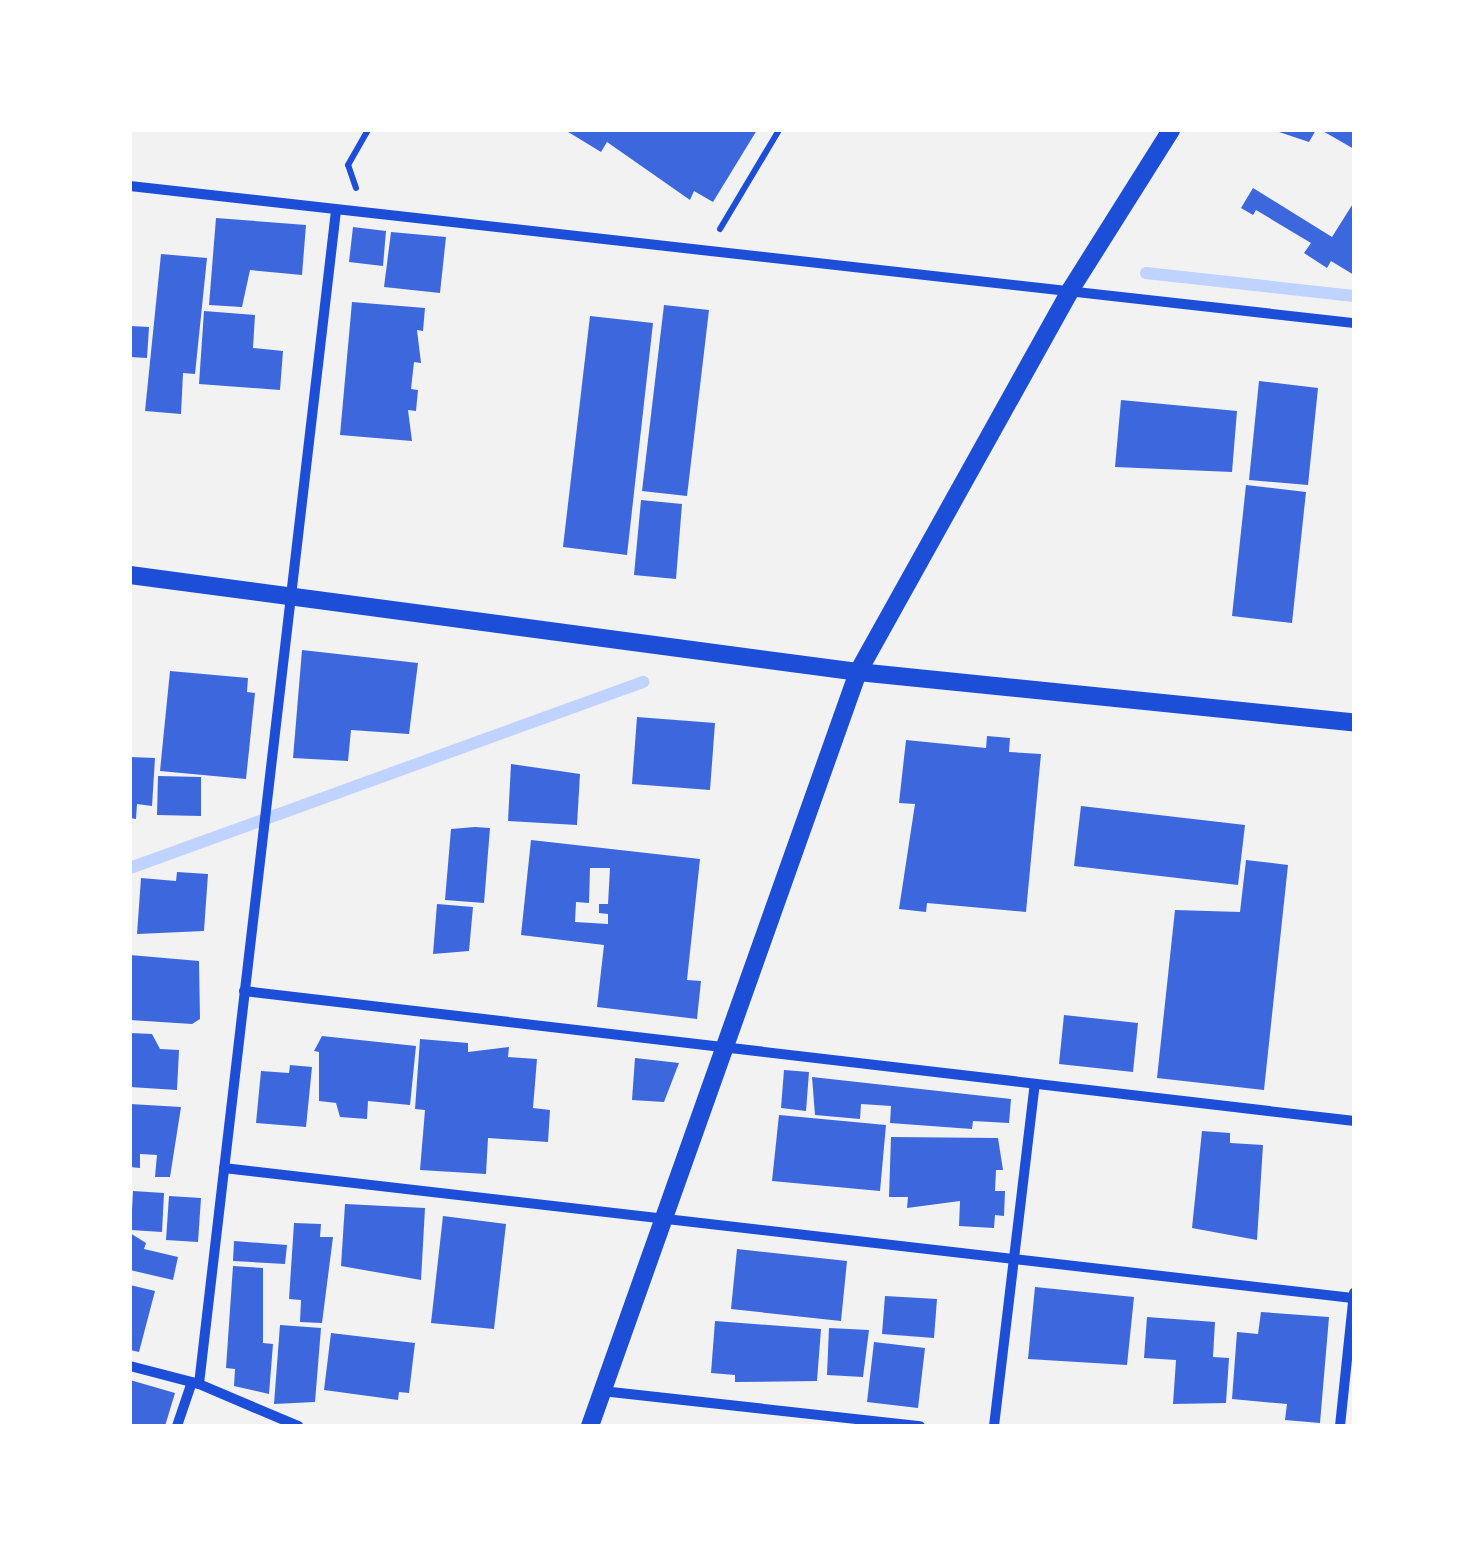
<!DOCTYPE html>
<style>
body{margin:0}
#map{position:relative;width:1484px;height:1556px;overflow:hidden;background:#f2f2f2;font-family:Helvetica,sans-serif}
div>[style]{position:absolute}
.stream>*{height:12px;margin:-6px;padding:0 6px;transform-origin:6px;border-radius:6px;background:#bfd3fe}
.building>*{inset:0;background:#3d67dc}
.path>*{height:6px;margin:-3px;padding:0 3px;transform-origin:3px;border-radius:3px;background:#1d4ed8}
.minor>*{height:10px;margin:-5px;padding:0 5px;transform-origin:5px;border-radius:5px;background:#1d4ed8}
.tertiary>*{height:18px;margin:-9px;padding:0 9px;transform-origin:9px;border-radius:9px;background:#1d4ed8}
span{translate:-50% -50%;white-space:nowrap;text-align:center;line-height:1.15;-webkit-text-stroke:8px #fff;paint-order:stroke}
.frame{position:absolute;inset:0;border:132px solid #fff;pointer-events:none}
</style>
<div id="map">
<div class="stream">
<i style="left:1146px;top:273px;width:209px;rotate:6.3deg"></i>
<i style="left:130px;top:868px;width:546px;rotate:-19.93deg"></i>
</div>
<div class="building">
<i style="clip-path:polygon(565px 130px,757px 130px,713px 202px,694px 191px,690px 200px,607px 142px,601px 152px)"></i>
<i style="clip-path:polygon(1273px 130px,1316px 130px,1309px 142px)"></i>
<i style="clip-path:polygon(1321px 130px,1354px 130px,1354px 149px)"></i>
<i style="clip-path:polygon(1253px 188px,1332px 237px,1354px 202px,1354px 275px,1331px 261px,1327px 268px,1304px 253px,1311px 243px,1256px 210px,1253px 215px,1241px 208px)"></i>
<i style="clip-path:polygon(216px 218px,306px 225px,302px 275px,250px 270px,242px 307px,209px 305px)"></i>
<i style="clip-path:polygon(353px 227px,386px 231px,383px 266px,349px 262px)"></i>
<i style="clip-path:polygon(391px 232px,446px 237px,440px 293px,384px 287px)"></i>
<i style="clip-path:polygon(161px 254px,207px 258px,195px 374px,183px 373px,181px 414px,145px 411px)"></i>
<i style="clip-path:polygon(352px 302px,425px 308px,423px 331px,417px 330px,421px 363px,414px 362px,411px 389px,418px 390px,416px 411px,408px 410px,412px 441px,340px 435px)"></i>
<i style="clip-path:polygon(664px 305px,709px 310px,687px 496px,642px 491px)"></i>
<i style="clip-path:polygon(204px 311px,255px 315px,253px 348px,283px 351px,280px 390px,199px 384px)"></i>
<i style="clip-path:polygon(590px 316px,653px 323px,627px 555px,563px 547px)"></i>
<i style="clip-path:polygon(130px 326px,149px 327px,147px 358px,130px 357px)"></i>
<i style="clip-path:polygon(1259px 381px,1318px 388px,1308px 485px,1249px 480px)"></i>
<i style="clip-path:polygon(1121px 400px,1237px 411px,1232px 472px,1115px 467px)"></i>
<i style="clip-path:polygon(1246px 485px,1306px 492px,1292px 623px,1232px 616px)"></i>
<i style="clip-path:polygon(641px 500px,682px 504px,676px 579px,634px 575px)"></i>
<i style="clip-path:polygon(302px 650px,418px 663px,409px 734px,351px 730px,348px 761px,293px 758px)"></i>
<i style="clip-path:polygon(170px 671px,248px 678px,247px 692px,255px 693px,246px 779px,160px 771px)"></i>
<i style="clip-path:polygon(637px 717px,715px 723px,710px 790px,632px 784px)"></i>
<i style="clip-path:polygon(987px 736px,1010px 738px,1009px 752px,1041px 754px,1026px 912px,927px 903px,926px 912px,899px 909px,915px 804px,899px 803px,906px 740px,986px 748px)"></i>
<i style="clip-path:polygon(130px 757px,155px 758px,152px 806px,137px 804px,136px 819px,130px 818px)"></i>
<i style="clip-path:polygon(511px 764px,580px 774px,577px 825px,508px 821px)"></i>
<i style="clip-path:polygon(158px 776px,201px 777px,201px 816px,157px 815px)"></i>
<i style="clip-path:polygon(1081px 806px,1245px 825px,1238px 885px,1074px 866px)"></i>
<i style="clip-path:polygon(475px 827px,490px 828px,484px 903px,445px 900px,451px 829px)"></i>
<i style="clip-path:polygon(evenodd,531px 840px,700px 859px,687px 980px,701px 981px,697px 1019px,597px 1007px,604px 945px,521px 935px,531px 840px,590px 868px,610px 868px,608px 904px,599px 904px,599px 913px,608px 914px,608px 924px,575px 922px,576px 902px,589px 903px,590px 868px)"></i>
<i style="clip-path:polygon(1246px 860px,1288px 865px,1264px 1090px,1157px 1078px,1175px 910px,1240px 912px)"></i>
<i style="clip-path:polygon(177px 872px,208px 874px,204px 931px,137px 934px,141px 878px,176px 881px)"></i>
<i style="clip-path:polygon(437px 904px,473px 907px,469px 951px,433px 954px)"></i>
<i style="clip-path:polygon(130px 955px,199px 961px,200px 1019px,192px 1024px,130px 1020px)"></i>
<i style="clip-path:polygon(1064px 1015px,1138px 1023px,1133px 1072px,1059px 1064px)"></i>
<i style="clip-path:polygon(130px 1033px,152px 1034px,160px 1049px,179px 1050px,177px 1090px,130px 1087px)"></i>
<i style="clip-path:polygon(322px 1036px,416px 1046px,410px 1105px,368px 1101px,367px 1119px,340px 1117px,336px 1103px,319px 1101px,319px 1052px,314px 1051px)"></i>
<i style="clip-path:polygon(420px 1039px,468px 1043px,468px 1052px,509px 1047px,508px 1057px,537px 1059px,533px 1108px,550px 1110px,548px 1142px,488px 1138px,486px 1174px,420px 1170px,425px 1110px,415px 1109px)"></i>
<i style="clip-path:polygon(635px 1058px,679px 1063px,664px 1102px,632px 1100px)"></i>
<i style="clip-path:polygon(290px 1065px,312px 1067px,306px 1127px,256px 1123px,261px 1071px,289px 1073px)"></i>
<i style="clip-path:polygon(784px 1070px,809px 1072px,806px 1111px,781px 1108px)"></i>
<i style="clip-path:polygon(812px 1077px,1011px 1099px,1009px 1123px,973px 1121px,972px 1129px,890px 1123px,891px 1106px,861px 1104px,860px 1119px,815px 1115px)"></i>
<i style="clip-path:polygon(130px 1104px,181px 1107px,170px 1177px,155px 1177px,157px 1155px,140px 1154px,140px 1168px,130px 1167px)"></i>
<i style="clip-path:polygon(779px 1115px,886px 1125px,880px 1191px,772px 1181px)"></i>
<i style="clip-path:polygon(1202px 1131px,1230px 1133px,1230px 1143px,1263px 1145px,1257px 1240px,1192px 1228px)"></i>
<i style="clip-path:polygon(891px 1137px,998px 1138px,1003px 1170px,996px 1170px,995px 1191px,1005px 1191px,1004px 1216px,995px 1215px,994px 1228px,959px 1226px,960px 1201px,907px 1208px,908px 1197px,889px 1197px)"></i>
<i style="clip-path:polygon(133px 1191px,164px 1193px,162px 1232px,131px 1230px)"></i>
<i style="clip-path:polygon(169px 1196px,201px 1198px,198px 1242px,166px 1240px)"></i>
<i style="clip-path:polygon(345px 1204px,425px 1208px,421px 1280px,341px 1266px)"></i>
<i style="clip-path:polygon(443px 1216px,506px 1224px,494px 1329px,431px 1323px)"></i>
<i style="clip-path:polygon(294px 1223px,321px 1224px,320px 1237px,333px 1237px,322px 1323px,300px 1322px,301px 1300px,289px 1299px)"></i>
<i style="clip-path:polygon(130px 1233px,146px 1243px,144px 1249px,178px 1257px,173px 1280px,130px 1270px)"></i>
<i style="clip-path:polygon(234px 1241px,287px 1245px,285px 1264px,233px 1261px)"></i>
<i style="clip-path:polygon(737px 1249px,847px 1261px,841px 1321px,731px 1309px)"></i>
<i style="clip-path:polygon(233px 1266px,263px 1268px,263px 1343px,273px 1344px,269px 1394px,234px 1386px,235px 1369px,226px 1368px)"></i>
<i style="clip-path:polygon(130px 1285px,155px 1291px,139px 1352px,130px 1350px)"></i>
<i style="clip-path:polygon(1035px 1287px,1134px 1297px,1127px 1365px,1028px 1359px)"></i>
<i style="clip-path:polygon(885px 1296px,937px 1299px,934px 1338px,882px 1334px)"></i>
<i style="clip-path:polygon(1261px 1312px,1329px 1317px,1320px 1423px,1285px 1420px,1287px 1404px,1232px 1399px,1237px 1332px,1258px 1334px)"></i>
<i style="clip-path:polygon(1147px 1317px,1215px 1322px,1213px 1357px,1229px 1358px,1226px 1403px,1173px 1404px,1176px 1360px,1144px 1358px)"></i>
<i style="clip-path:polygon(715px 1321px,821px 1329px,817px 1381px,735px 1382px,735px 1375px,711px 1373px)"></i>
<i style="clip-path:polygon(280px 1325px,321px 1328px,315px 1402px,274px 1404px)"></i>
<i style="clip-path:polygon(829px 1328px,869px 1330px,863px 1377px,827px 1375px)"></i>
<i style="clip-path:polygon(331px 1333px,415px 1343px,409px 1393px,399px 1392px,398px 1400px,324px 1390px)"></i>
<i style="clip-path:polygon(874px 1342px,925px 1348px,918px 1408px,867px 1402px)"></i>
<i style="clip-path:polygon(130px 1380px,175px 1393px,165px 1426px,130px 1425px)"></i>
</div>
<div class="path">
<i style="left:356px;top:188px;width:24px;rotate:-109deg"></i>
<i style="left:348px;top:165px;width:40px;rotate:-60.3deg"></i>
<i style="left:720px;top:229px;width:115px;rotate:-59.2deg"></i>
</div>
<div class="minor">
<i style="left:130px;top:186px;width:1232px;rotate:6.39deg"></i>
<i style="left:244px;top:991px;width:1118px;rotate:6.68deg"></i>
<i style="left:224px;top:1168px;width:1136px;rotate:6.57deg"></i>
<i style="left:130px;top:1366px;width:71px;rotate:14.6deg"></i>
<i style="left:199px;top:1384px;width:108px;rotate:23deg"></i>
<i style="left:199px;top:1384px;width:1182px;rotate:-83.34deg"></i>
<i style="left:602px;top:1391px;width:320px;rotate:6.3deg"></i>
<i style="left:177px;top:1426px;width:46px;rotate:-71.2deg"></i>
<i style="left:994px;top:1426px;width:344px;rotate:-83.2deg"></i>
<i style="left:1340px;top:1426px;width:134px;rotate:-84deg"></i>
</div>
<div class="tertiary">
<i style="left:130px;top:575px;width:734px;rotate:7.59deg"></i>
<i style="left:858px;top:672px;width:499px;rotate:5.8deg"></i>
<i style="left:590px;top:1426px;width:800px;rotate:-70.43deg"></i>
<i style="left:858px;top:672px;width:438px;rotate:-60.9deg"></i>
<i style="left:1071px;top:289px;width:188px;rotate:-57.8deg"></i>
</div>
<div class="frame"></div>
</div>
